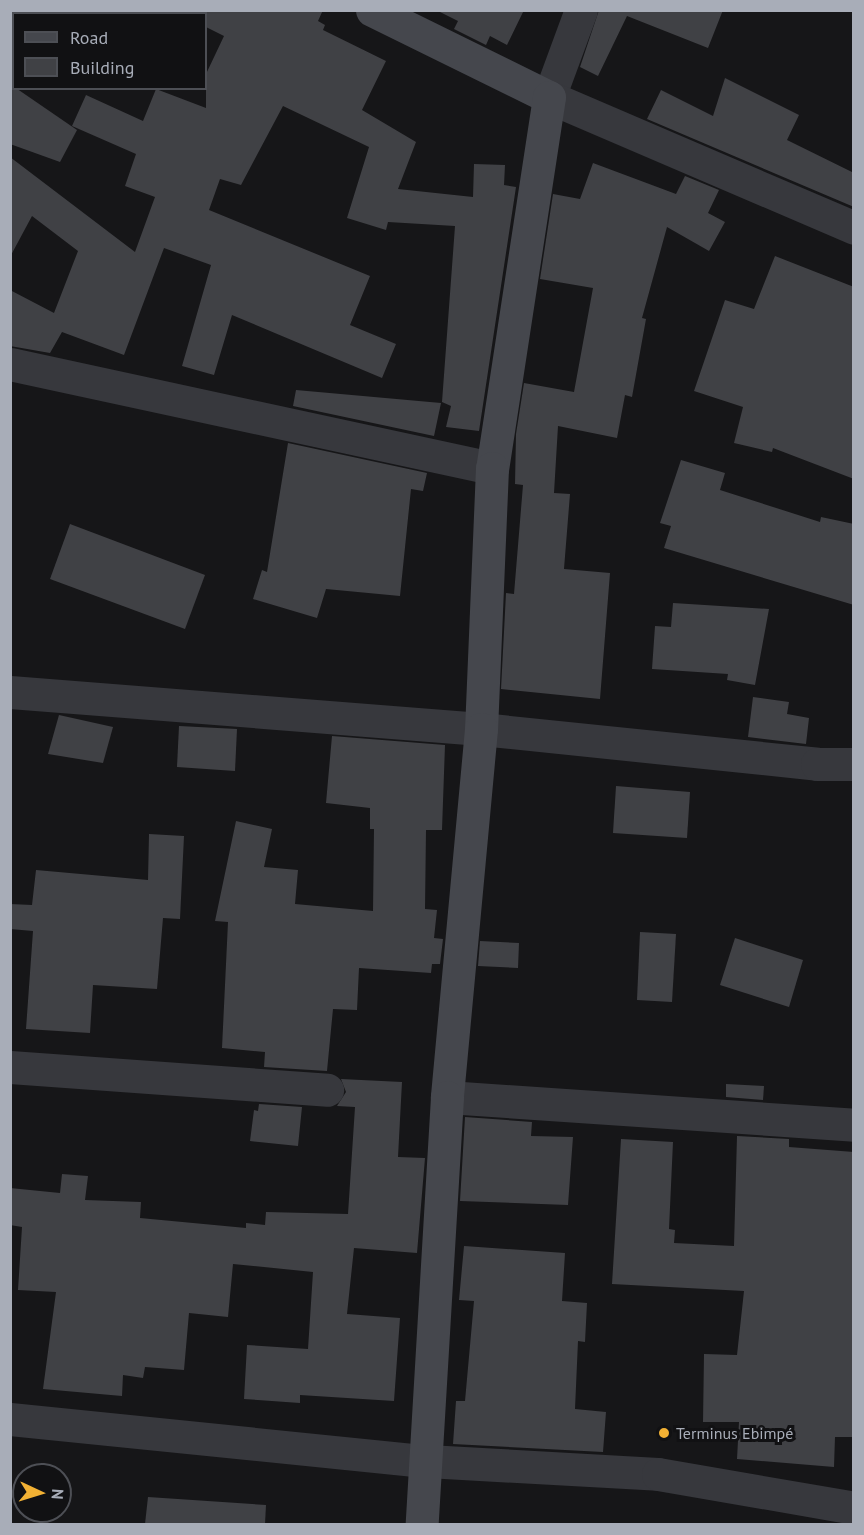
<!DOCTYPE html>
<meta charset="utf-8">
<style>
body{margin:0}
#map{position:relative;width:864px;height:1535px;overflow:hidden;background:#161618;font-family:"PT Sans",sans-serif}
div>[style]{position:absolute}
.building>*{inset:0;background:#404145}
.street>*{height:33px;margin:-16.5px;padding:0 16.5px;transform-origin:16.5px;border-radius:16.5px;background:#37383d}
.secondary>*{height:33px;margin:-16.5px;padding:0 16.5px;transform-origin:16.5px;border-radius:16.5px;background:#45474d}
.dots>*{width:16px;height:16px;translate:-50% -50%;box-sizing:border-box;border:3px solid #111113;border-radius:50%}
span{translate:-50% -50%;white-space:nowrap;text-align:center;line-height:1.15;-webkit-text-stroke:6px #111113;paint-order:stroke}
.poi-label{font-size:16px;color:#a8adb8}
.left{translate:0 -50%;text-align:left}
.frame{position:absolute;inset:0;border:12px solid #a8adb8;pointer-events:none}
.legend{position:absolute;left:12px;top:12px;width:195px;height:78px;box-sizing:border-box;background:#111113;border:2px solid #4d4f55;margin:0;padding:8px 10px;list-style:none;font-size:18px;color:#a8adb8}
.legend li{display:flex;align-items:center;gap:12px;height:30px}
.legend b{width:30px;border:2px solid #4d4f55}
.north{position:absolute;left:12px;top:1463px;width:60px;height:60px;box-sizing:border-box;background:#111113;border:2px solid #4d4f55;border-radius:50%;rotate:94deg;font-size:16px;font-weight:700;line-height:24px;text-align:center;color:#a8adb8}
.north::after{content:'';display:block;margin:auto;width:21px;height:27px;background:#f2b134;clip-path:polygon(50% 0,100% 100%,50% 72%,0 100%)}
</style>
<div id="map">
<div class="building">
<i style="clip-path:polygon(171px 10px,323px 10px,318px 21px,325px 25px,323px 30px,386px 61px,362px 110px,416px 142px,398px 189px,473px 197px,474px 164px,505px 165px,504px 185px,516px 187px,479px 431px,446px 427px,451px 406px,442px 402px,455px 226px,388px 222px,386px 230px,347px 218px,369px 147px,283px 106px,241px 185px,220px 179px,209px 210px,370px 276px,350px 325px,396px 344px,382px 378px,232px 315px,214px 375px,182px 366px,211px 265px,164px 248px,124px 355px,62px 332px,50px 353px,10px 346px,10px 290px,54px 313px,78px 251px,32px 216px,10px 257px,10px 157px,135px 252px,155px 197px,125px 186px,136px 154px,72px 126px,86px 95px,143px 121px,156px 89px,206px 108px,206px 74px,224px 36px,206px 27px,206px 14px)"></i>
<i style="clip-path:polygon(436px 10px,524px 10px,507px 45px,490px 36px,486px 45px,454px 29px,458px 21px)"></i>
<i style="clip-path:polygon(599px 10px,723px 10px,708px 48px,627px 16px,598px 76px,580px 67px)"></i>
<i style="clip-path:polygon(725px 78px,799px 115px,787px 140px,854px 173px,854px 207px,647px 119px,661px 90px,713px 116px)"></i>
<i style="clip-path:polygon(10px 84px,77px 130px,60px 162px,10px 144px)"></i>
<i style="clip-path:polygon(593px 163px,676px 194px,685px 176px,719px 190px,708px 213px,725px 222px,709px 251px,667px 227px,642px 318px,646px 319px,632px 397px,625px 395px,617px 438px,558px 426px,554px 493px,570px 494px,564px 569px,610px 573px,600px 699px,501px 689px,506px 593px,514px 594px,523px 485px,515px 484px,516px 434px,524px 383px,574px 392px,593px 288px,540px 279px,553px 194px,580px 199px)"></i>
<i style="clip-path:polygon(775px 256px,854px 287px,854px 479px,773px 448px,772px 452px,734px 443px,743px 407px,694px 391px,725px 300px,754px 309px)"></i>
<i style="clip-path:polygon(296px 390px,441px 403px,434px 436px,293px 406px)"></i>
<i style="clip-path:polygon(288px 443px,427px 473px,423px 491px,411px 489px,400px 596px,326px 589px,317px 618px,253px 599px,262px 570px,267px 572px)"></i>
<i style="clip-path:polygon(681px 460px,725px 473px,720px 490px,820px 522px,821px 517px,854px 524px,854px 605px,664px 548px,671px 526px,660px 523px)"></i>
<i style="clip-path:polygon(70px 524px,205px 575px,185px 629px,50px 579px)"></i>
<i style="clip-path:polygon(673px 603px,769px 609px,755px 685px,727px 680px,728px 674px,652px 669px,655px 626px,671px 627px)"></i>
<i style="clip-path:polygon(753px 697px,789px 702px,787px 714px,809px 718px,806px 744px,748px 737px)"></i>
<i style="clip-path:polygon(59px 715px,113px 727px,103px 763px,48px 754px)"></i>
<i style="clip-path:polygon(179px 726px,237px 729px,235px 771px,177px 767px)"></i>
<i style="clip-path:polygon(332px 736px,445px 745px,442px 830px,426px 830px,425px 909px,437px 910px,434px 938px,443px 939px,440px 964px,432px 964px,431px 973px,359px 968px,357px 1010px,333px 1009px,327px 1071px,264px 1067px,265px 1052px,222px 1048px,228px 922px,215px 921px,236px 821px,272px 829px,264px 867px,298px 870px,295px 904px,373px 911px,374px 829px,370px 829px,370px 808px,326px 803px)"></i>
<i style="clip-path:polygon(616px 786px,690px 792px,687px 838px,613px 833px)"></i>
<i style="clip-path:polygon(149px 834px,184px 836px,180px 919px,163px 918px,157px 989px,93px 985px,90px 1033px,26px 1029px,33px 931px,10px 929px,10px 904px,32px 905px,36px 870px,148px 880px)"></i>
<i style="clip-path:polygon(640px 932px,676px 934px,672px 1002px,637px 1000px)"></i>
<i style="clip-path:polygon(735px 938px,803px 960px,789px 1007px,720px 985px)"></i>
<i style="clip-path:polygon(480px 941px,519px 943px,518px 968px,478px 966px)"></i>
<i style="clip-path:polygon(341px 1079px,402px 1082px,398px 1157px,425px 1158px,417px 1253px,354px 1248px,347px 1314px,400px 1318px,394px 1401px,300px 1395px,300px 1403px,244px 1399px,247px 1345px,308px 1349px,313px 1272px,233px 1264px,228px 1317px,189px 1313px,184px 1370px,145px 1367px,143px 1378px,123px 1375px,122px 1396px,43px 1389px,56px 1292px,18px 1290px,22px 1227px,10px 1225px,10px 1188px,60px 1193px,62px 1174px,88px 1176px,85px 1200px,141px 1202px,140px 1218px,246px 1228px,246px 1223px,265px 1225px,266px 1212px,348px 1214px,355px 1107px,337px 1106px,346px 1092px)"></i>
<i style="clip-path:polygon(726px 1084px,764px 1086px,763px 1100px,726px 1097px)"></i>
<i style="clip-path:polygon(259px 1104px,302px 1107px,298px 1146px,250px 1141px,254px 1110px,258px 1111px)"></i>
<i style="clip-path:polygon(465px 1117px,532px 1122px,531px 1136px,573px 1137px,568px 1205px,460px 1201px)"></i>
<i style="clip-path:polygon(737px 1136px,789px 1139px,789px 1147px,854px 1152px,854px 1437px,835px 1437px,834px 1467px,737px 1459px,739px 1422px,703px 1422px,704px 1354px,737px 1355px,744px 1291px,612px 1284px,621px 1139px,673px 1142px,669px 1229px,675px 1230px,674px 1243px,734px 1246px)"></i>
<i style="clip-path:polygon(464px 1246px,565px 1253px,562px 1301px,587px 1303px,585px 1342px,578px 1341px,575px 1409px,606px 1412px,603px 1452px,453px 1444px,456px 1401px,465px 1401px,474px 1301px,459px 1300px)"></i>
<i style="clip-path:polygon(148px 1497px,266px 1505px,265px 1524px,145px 1524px)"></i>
</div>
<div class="street">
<i style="left:581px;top:10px;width:93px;rotate:110.2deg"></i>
<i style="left:549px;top:97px;width:332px;rotate:23.2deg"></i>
<i style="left:10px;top:364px;width:493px;rotate:12.2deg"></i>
<i style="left:10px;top:692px;width:472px;rotate:4.5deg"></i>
<i style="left:481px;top:729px;width:338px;rotate:5.9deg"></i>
<i style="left:817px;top:764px;width:37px"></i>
<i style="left:10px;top:1067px;width:318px;rotate:4.1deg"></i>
<i style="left:447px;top:1097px;width:408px;rotate:3.9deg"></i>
<i style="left:10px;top:1419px;width:419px;rotate:5.8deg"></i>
<i style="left:427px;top:1461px;width:231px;rotate:3.2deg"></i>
<i style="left:658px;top:1474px;width:199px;rotate:9.8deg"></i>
</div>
<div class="secondary">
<i style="left:372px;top:10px;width:197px;rotate:26.2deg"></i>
<i style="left:549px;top:97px;width:375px;rotate:98.7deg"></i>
<i style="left:492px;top:468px;width:261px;rotate:92.4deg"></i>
<i style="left:481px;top:729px;width:370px;rotate:95.3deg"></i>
<i style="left:447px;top:1097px;width:428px;rotate:93.4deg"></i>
</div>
<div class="dots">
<i style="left:664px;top:1433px;background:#f2b134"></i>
</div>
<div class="poi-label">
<span class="left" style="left:676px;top:1433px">Terminus Ebimpé</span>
</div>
<div class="frame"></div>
<ul class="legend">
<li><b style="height:8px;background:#45474d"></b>Road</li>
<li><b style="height:16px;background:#404145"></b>Building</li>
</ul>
<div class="north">N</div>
</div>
